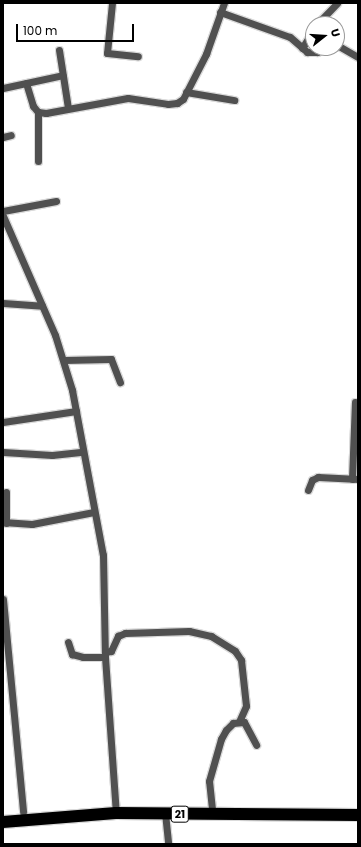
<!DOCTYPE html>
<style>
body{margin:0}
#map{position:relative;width:361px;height:847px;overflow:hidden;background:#fff;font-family:Poppins,sans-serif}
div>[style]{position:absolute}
.roads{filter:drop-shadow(1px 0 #dbdbdb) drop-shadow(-1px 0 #dbdbdb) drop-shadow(0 1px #dbdbdb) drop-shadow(0 -1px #dbdbdb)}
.street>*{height:7px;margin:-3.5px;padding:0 3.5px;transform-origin:3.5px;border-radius:3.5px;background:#505050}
.highway>*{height:12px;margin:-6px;padding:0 6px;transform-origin:6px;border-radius:6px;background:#000}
span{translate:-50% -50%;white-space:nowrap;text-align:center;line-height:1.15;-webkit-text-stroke:3px #fff;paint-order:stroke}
.shield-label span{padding:1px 3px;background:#fff;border:1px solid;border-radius:3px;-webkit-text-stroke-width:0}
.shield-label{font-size:11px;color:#000;font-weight:700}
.frame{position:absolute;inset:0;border:4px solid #000;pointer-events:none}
.north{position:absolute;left:305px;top:16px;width:40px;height:40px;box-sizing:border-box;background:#fff;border:1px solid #999;border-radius:50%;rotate:73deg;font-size:11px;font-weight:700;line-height:16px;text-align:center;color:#000}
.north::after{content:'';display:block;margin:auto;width:14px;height:18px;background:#000;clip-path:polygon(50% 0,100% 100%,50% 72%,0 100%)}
.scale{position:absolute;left:16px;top:24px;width:118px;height:18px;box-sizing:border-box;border:2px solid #000;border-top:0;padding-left:5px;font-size:12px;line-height:14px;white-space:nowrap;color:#000;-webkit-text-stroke:3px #fff;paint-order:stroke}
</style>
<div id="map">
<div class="roads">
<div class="street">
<i style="left:112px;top:3px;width:50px;rotate:95.7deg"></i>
<i style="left:107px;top:53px;width:31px;rotate:6deg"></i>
<i style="left:220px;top:12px;width:74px;rotate:19.7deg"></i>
<i style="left:290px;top:37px;width:23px;rotate:41deg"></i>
<i style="left:307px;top:52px;width:10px"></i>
<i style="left:317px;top:52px;width:7px;rotate:-34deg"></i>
<i style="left:317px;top:24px;width:29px;rotate:-46deg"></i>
<i style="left:337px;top:45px;width:24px;rotate:30deg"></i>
<i style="left:302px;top:48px;width:20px;rotate:-57deg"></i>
<i style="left:59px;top:50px;width:59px;rotate:81.2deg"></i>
<i style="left:26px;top:83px;width:24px;rotate:73deg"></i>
<i style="left:33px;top:106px;width:8px;rotate:50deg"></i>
<i style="left:38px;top:112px;width:8px;rotate:7deg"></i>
<i style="left:46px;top:113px;width:83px;rotate:-10.4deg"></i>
<i style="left:128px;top:98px;width:40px;rotate:8.5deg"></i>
<i style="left:168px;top:104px;width:9px;rotate:-6deg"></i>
<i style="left:177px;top:103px;width:7px;rotate:-34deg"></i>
<i style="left:183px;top:99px;width:51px;rotate:-62.9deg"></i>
<i style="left:206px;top:54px;width:54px;rotate:-70.6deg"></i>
<i style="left:3px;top:88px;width:61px;rotate:-12.2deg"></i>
<i style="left:186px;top:92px;width:49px;rotate:9.5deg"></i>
<i style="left:3px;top:137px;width:8px;rotate:-14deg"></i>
<i style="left:38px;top:161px;width:49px;rotate:-90deg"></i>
<i style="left:3px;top:211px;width:54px;rotate:-10.7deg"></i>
<i style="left:3px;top:216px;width:130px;rotate:66.4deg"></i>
<i style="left:55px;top:335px;width:58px;rotate:72.8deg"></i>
<i style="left:72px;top:390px;width:168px;rotate:79.4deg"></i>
<i style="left:103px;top:555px;width:102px;rotate:88.9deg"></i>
<i style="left:105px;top:657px;width:156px;rotate:86deg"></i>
<i style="left:3px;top:303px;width:39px;rotate:4deg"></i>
<i style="left:64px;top:360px;width:47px;rotate:-1.2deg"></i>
<i style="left:111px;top:359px;width:25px;rotate:69deg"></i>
<i style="left:3px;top:422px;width:74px;rotate:-8.6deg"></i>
<i style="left:3px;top:452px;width:49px;rotate:3.5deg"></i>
<i style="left:52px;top:455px;width:31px;rotate:-6deg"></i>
<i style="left:352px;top:479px;width:77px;rotate:-87.8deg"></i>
<i style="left:308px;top:490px;width:11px;rotate:-68deg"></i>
<i style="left:312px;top:480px;width:7px;rotate:-27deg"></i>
<i style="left:318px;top:477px;width:40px;rotate:2.9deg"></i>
<i style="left:3px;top:522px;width:29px;rotate:4deg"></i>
<i style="left:32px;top:524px;width:63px;rotate:-11deg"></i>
<i style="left:6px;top:523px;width:31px;rotate:-90deg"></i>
<i style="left:3px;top:599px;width:214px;rotate:84.6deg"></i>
<i style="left:68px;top:642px;width:13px;rotate:72deg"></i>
<i style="left:72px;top:654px;width:11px;rotate:15deg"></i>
<i style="left:83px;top:657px;width:22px"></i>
<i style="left:105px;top:652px;width:6px;rotate:-9deg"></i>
<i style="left:111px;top:651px;width:17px;rotate:-65deg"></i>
<i style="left:118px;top:636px;width:8px;rotate:-23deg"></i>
<i style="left:125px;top:633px;width:64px;rotate:-1.8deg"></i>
<i style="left:189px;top:631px;width:23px;rotate:13deg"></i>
<i style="left:211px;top:636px;width:28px;rotate:32deg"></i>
<i style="left:235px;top:651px;width:11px;rotate:56deg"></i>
<i style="left:241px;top:660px;width:46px;rotate:83.8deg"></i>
<i style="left:246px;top:706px;width:17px;rotate:114deg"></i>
<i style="left:212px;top:809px;width:28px;rotate:-96deg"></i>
<i style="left:209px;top:781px;width:44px;rotate:-74.1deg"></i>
<i style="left:221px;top:739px;width:10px;rotate:-61deg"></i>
<i style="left:226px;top:730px;width:10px;rotate:-45deg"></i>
<i style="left:233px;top:723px;width:11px;rotate:-5deg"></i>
<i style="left:244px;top:722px;width:26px;rotate:62deg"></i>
<i style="left:165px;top:813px;width:31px;rotate:84deg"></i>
</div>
<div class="highway">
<i style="left:3px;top:822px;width:113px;rotate:-4.6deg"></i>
<i style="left:116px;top:813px;width:242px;rotate:0.5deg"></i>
</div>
</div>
<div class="shield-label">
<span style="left:180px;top:814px">21</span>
</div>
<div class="frame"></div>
<div class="north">U</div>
<div class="scale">100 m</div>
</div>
